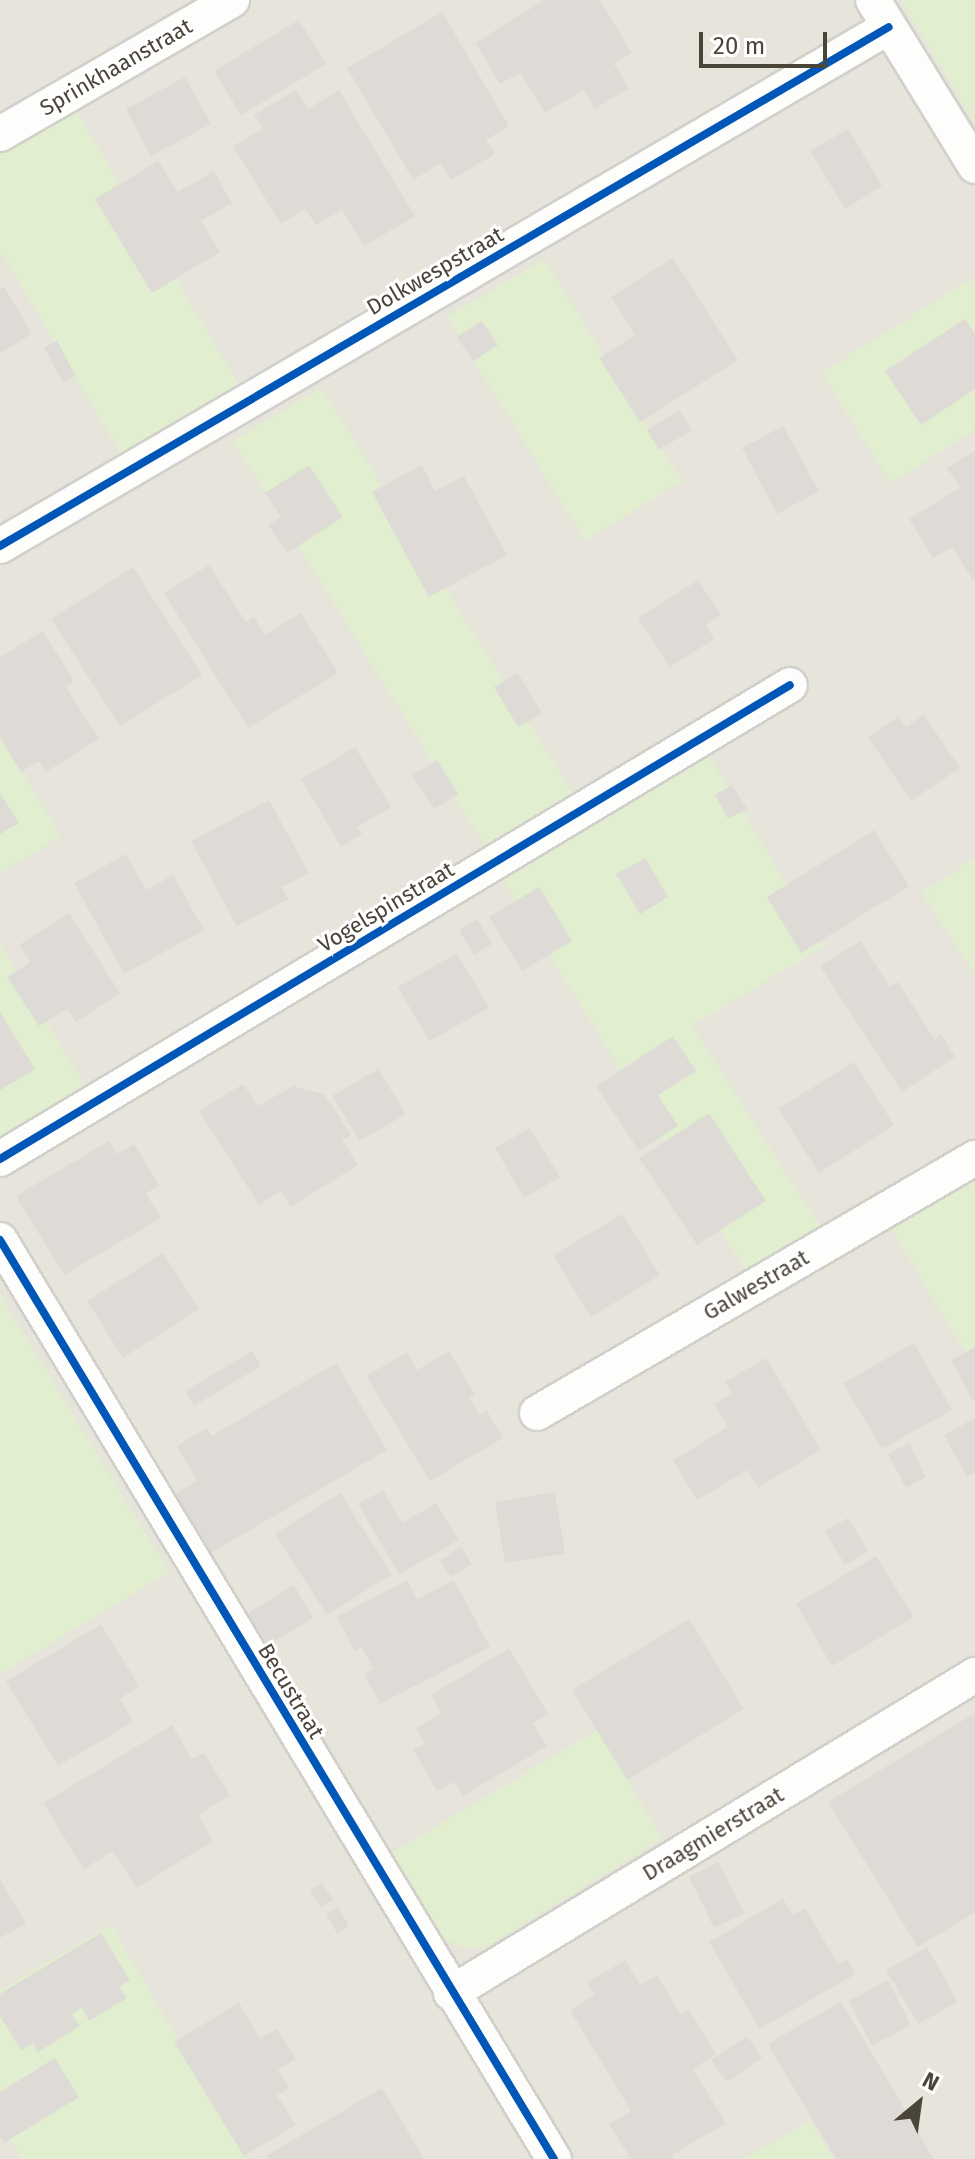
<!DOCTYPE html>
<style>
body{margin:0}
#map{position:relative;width:975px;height:2159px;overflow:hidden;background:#f4f2ee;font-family:"Fira Sans",sans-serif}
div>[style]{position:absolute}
.residential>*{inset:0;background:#e7e4dc}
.green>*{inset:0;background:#e1eecf}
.building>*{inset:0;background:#dedbd6}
.roads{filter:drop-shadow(2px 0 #d2d0cb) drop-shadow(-2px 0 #d2d0cb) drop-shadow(0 2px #d2d0cb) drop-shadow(0 -2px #d2d0cb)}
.minor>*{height:34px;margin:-17px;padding:0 17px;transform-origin:17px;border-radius:17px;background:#fdfdfc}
.cycleway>*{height:8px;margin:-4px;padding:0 4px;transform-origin:4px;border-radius:4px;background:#0057b8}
span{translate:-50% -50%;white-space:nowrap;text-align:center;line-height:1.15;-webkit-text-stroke:6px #fff;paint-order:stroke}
.street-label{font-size:22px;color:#4b4439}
.north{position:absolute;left:879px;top:2063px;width:80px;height:80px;-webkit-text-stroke:6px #fff;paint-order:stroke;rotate:29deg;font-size:22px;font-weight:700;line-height:32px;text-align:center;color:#4b4439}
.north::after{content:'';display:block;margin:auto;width:28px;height:36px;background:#4b4439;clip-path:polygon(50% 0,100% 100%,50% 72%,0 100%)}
.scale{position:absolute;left:699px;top:32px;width:128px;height:36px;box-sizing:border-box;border:4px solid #4b4439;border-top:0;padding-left:10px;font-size:24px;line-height:28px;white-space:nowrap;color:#4b4439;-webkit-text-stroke:6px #fff;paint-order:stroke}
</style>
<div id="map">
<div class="residential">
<i style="clip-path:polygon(0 0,975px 0,975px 2159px,0 2159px)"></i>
</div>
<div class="green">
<i style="clip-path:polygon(901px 0,975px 0,975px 124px)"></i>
<i style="clip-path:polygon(71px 102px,239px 385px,121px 454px,0 250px,0 143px)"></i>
<i style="clip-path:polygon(544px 259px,682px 481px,585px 541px,447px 317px)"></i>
<i style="clip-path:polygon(975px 276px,975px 430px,891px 483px,821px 373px)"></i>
<i style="clip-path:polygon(321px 387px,579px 803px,491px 856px,233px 441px)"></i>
<i style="clip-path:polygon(0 737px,61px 836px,0 873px)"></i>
<i style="clip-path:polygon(707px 753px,824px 946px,692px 1026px,825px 1234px,750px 1278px,501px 877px)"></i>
<i style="clip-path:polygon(975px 858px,975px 975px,921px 893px)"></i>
<i style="clip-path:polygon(0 944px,89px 1093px,0 1145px)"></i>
<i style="clip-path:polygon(975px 1180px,975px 1368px,891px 1228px)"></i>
<i style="clip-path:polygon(0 1295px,169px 1572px,0 1674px)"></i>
<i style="clip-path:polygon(599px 1729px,662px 1839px,485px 1948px,463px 1947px,441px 1938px,392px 1853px)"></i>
<i style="clip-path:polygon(111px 1925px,246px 2156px,242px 2159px,22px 2159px,0 2122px,0 1990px)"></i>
<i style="clip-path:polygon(810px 2121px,833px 2159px,744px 2159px)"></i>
</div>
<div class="building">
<i style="clip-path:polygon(544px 0,600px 0,632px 53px,614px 64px,629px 88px,595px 109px,583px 90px,545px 113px,520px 73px,500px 84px,475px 43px)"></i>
<i style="clip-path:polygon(442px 12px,509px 126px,486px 140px,495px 154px,451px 180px,441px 163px,413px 180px,347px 68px)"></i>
<i style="clip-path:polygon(299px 20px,326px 64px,241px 115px,214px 71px)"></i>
<i style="clip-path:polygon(185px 77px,211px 124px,151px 156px,126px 109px)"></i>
<i style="clip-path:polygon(296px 90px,308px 109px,339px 90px,415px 216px,364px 246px,342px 210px,316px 225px,305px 209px,281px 224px,233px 146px,263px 129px,254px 115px)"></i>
<i style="clip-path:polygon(848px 129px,882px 186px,845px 209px,810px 151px)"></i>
<i style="clip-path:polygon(158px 161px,178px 192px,214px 171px,232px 203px,201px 221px,220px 252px,152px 293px,95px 199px)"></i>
<i style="clip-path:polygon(673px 258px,738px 360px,640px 422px,599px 358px,635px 335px,611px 297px)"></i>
<i style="clip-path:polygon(4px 287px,32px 334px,0 353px,0 289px)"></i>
<i style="clip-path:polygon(965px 319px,975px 334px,975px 389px,921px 425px,885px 371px)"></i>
<i style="clip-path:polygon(482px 321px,498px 345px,473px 361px,457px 337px)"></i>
<i style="clip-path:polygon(57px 340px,75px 375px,63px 382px,44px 348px)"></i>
<i style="clip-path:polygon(679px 410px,692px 430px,659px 450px,647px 430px)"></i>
<i style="clip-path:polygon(783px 426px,819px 491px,777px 514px,742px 448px)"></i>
<i style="clip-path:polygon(975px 451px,975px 578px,973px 580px,952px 547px,933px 558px,909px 519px,960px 488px,947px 468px)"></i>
<i style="clip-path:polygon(309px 465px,343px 517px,287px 553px,268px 525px,281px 517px,265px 493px)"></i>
<i style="clip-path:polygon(422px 465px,435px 491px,464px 476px,507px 555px,429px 597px,372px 492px)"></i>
<i style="clip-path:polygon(209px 565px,246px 622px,254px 617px,265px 635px,301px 613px,338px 673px,248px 728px,164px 593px)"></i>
<i style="clip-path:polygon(133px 567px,202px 675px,120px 726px,51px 619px)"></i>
<i style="clip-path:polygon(698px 580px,721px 615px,706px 625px,714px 639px,670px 667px,638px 618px)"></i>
<i style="clip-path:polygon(43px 631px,74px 681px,66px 687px,99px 739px,46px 772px,39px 761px,21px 772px,0 738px,0 657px)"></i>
<i style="clip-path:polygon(518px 673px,542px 713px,518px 727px,494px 687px)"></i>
<i style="clip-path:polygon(924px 715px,960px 768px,911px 801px,868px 737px,899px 716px,906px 727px)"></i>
<i style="clip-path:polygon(355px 747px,391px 807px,357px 827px,362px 834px,341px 847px,301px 779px)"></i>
<i style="clip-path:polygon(437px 760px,458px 794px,434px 809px,412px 775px)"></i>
<i style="clip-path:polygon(732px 785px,747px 809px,728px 819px,715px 795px)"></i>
<i style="clip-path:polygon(0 793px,19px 823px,0 834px)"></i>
<i style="clip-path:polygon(269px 800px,309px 873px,282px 887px,288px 899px,237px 926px,191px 841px)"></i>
<i style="clip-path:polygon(874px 830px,909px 886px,801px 953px,767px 897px)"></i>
<i style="clip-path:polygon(126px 854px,146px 890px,173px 875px,204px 930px,124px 974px,74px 883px)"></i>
<i style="clip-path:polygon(645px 858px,668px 897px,640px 914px,616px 874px)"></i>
<i style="clip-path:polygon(539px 887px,572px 941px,522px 971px,489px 917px)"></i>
<i style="clip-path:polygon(69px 913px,120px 993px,76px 1022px,67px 1009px,39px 1026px,7px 977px,31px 962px,19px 945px)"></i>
<i style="clip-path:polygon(477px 919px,492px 944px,474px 955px,459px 930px)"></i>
<i style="clip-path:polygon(860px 941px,890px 987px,898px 982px,935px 1040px,941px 1034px,955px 1057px,902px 1092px,820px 966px)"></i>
<i style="clip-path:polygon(457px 953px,489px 1008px,429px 1041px,398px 987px)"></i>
<i style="clip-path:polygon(0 1012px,35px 1069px,0 1090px)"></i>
<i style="clip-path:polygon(673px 1036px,696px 1071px,658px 1095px,678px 1126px,639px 1151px,596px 1086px)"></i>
<i style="clip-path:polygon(854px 1062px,894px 1125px,819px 1173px,778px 1109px)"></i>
<i style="clip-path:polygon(378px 1069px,406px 1114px,360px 1141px,332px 1096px)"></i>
<i style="clip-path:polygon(243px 1084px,258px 1106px,293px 1086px,324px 1094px,351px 1135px,342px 1140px,358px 1165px,291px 1207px,281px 1191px,259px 1205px,199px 1111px)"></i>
<i style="clip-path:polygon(709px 1113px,766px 1201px,697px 1245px,639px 1158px)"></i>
<i style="clip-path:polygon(530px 1128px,560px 1177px,524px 1198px,495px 1148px)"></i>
<i style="clip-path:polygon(109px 1141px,117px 1154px,134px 1144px,159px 1185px,146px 1194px,161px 1218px,64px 1275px,16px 1196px)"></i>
<i style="clip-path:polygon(622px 1214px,660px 1275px,591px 1317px,553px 1255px)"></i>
<i style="clip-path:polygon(163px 1253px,199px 1309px,123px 1358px,87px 1301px)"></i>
<i style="clip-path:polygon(914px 1343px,952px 1410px,882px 1449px,843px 1383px)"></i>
<i style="clip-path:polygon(975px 1347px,975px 1400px,973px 1401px,951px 1360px)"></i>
<i style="clip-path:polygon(252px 1351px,261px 1366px,194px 1406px,185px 1391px)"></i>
<i style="clip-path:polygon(449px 1351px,475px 1394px,469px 1398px,480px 1415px,487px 1411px,503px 1438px,430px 1481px,366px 1376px,407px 1352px,417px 1370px)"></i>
<i style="clip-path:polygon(766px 1358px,821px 1450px,758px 1488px,748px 1470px,697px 1500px,673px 1460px,728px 1427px,714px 1404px,732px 1393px,725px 1382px)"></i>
<i style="clip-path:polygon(336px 1363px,387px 1450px,199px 1560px,163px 1501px,197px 1481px,177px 1446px,207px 1428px,212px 1436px)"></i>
<i style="clip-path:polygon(975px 1418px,975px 1473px,967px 1477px,944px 1435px)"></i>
<i style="clip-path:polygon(909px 1443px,926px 1477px,906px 1488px,888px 1454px)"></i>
<i style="clip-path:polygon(383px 1490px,402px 1523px,436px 1503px,459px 1540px,399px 1574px,358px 1504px)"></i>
<i style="clip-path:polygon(555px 1492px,565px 1554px,505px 1563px,495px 1502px)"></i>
<i style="clip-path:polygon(340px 1493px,392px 1574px,327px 1615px,275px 1534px)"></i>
<i style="clip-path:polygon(848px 1518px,868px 1551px,845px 1565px,825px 1531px)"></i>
<i style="clip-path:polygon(461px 1547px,472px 1564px,450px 1577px,440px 1560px)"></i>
<i style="clip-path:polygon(876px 1556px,914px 1617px,832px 1666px,796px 1604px)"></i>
<i style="clip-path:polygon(407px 1580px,417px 1599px,454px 1580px,490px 1647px,380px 1704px,364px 1674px,373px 1669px,362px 1648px,355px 1651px,337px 1617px)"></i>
<i style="clip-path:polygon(294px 1585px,313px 1618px,267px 1646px,246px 1614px)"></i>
<i style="clip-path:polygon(689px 1619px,744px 1709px,627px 1780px,572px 1690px)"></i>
<i style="clip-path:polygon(101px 1624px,139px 1686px,120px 1699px,133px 1722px,58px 1766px,6px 1681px)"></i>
<i style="clip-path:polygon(509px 1648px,548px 1714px,533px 1723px,547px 1746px,463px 1796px,454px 1782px,437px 1791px,413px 1750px,425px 1743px,416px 1728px,441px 1713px,431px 1695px)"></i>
<i style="clip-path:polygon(975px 1713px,975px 1912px,918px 1947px,828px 1802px)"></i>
<i style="clip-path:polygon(172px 1725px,192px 1759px,204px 1753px,230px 1795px,198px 1815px,213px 1841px,136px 1888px,113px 1851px,84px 1869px,43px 1803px)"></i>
<i style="clip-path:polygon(718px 1862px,744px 1913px,714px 1928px,689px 1877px)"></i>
<i style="clip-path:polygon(0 1879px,26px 1923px,0 1938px)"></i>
<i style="clip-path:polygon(322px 1883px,333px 1900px,321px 1907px,310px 1890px)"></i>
<i style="clip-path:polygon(783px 1899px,793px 1915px,805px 1908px,838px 1964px,847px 1960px,856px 1974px,760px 2029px,709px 1942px)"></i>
<i style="clip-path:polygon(338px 1907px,349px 1926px,337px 1933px,326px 1914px)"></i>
<i style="clip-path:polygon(101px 1933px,130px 1980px,119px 1987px,127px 1998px,89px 2021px,82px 2008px,72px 2014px,80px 2026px,38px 2052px,33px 2043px,21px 2050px,0 2016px,0 1994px)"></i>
<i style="clip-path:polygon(927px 1947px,958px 2002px,918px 2024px,886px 1970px)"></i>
<i style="clip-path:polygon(625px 1960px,640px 1985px,657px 1975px,680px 2014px,689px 2009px,716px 2054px,693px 2069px,726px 2123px,672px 2155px,674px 2159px,631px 2159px,609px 2124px,631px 2111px,570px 2010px,595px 1995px,587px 1983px)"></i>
<i style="clip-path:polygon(888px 1980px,911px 2025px,872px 2046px,849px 2001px)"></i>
<i style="clip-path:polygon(841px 2001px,934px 2159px,836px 2159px,768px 2044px)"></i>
<i style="clip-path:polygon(239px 2003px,260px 2038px,277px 2029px,296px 2059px,278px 2070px,289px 2088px,277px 2095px,296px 2125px,244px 2156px,174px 2042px)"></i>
<i style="clip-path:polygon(747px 2036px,762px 2058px,727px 2082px,711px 2060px)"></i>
<i style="clip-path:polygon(55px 2058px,79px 2097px,4px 2143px,0 2137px,0 2092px)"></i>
<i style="clip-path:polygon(382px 2088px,424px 2159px,267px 2159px,266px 2156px)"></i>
</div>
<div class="roads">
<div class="minor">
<i style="left:873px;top:0;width:195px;rotate:58.4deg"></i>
<i style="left:0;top:134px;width:268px;rotate:-30deg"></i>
<i style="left:0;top:546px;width:1029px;rotate:-30.28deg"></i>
<i style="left:0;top:1159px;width:921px;rotate:-30.96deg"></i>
<i style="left:0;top:1240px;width:1073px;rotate:58.92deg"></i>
<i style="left:537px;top:1413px;width:507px;rotate:-30.21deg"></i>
<i style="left:451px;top:1993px;width:613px;rotate:-31.25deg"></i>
</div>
</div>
<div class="cycleway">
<i style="left:0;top:546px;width:1029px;rotate:-30.28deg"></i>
<i style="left:0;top:1159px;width:921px;rotate:-30.96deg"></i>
<i style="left:0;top:1240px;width:1073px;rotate:58.92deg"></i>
</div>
<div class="street-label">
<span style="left:116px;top:67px;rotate:-30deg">Sprinkhaanstraat</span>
<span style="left:435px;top:271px;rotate:-30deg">Dolkwespstraat</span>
<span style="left:386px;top:907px;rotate:-31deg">Vogelspinstraat</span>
<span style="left:756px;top:1285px;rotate:-30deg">Galwestraat</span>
<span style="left:291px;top:1691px;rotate:59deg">Becustraat</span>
<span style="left:713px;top:1834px;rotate:-31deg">Draagmierstraat</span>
</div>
<div class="north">N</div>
<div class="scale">20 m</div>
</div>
